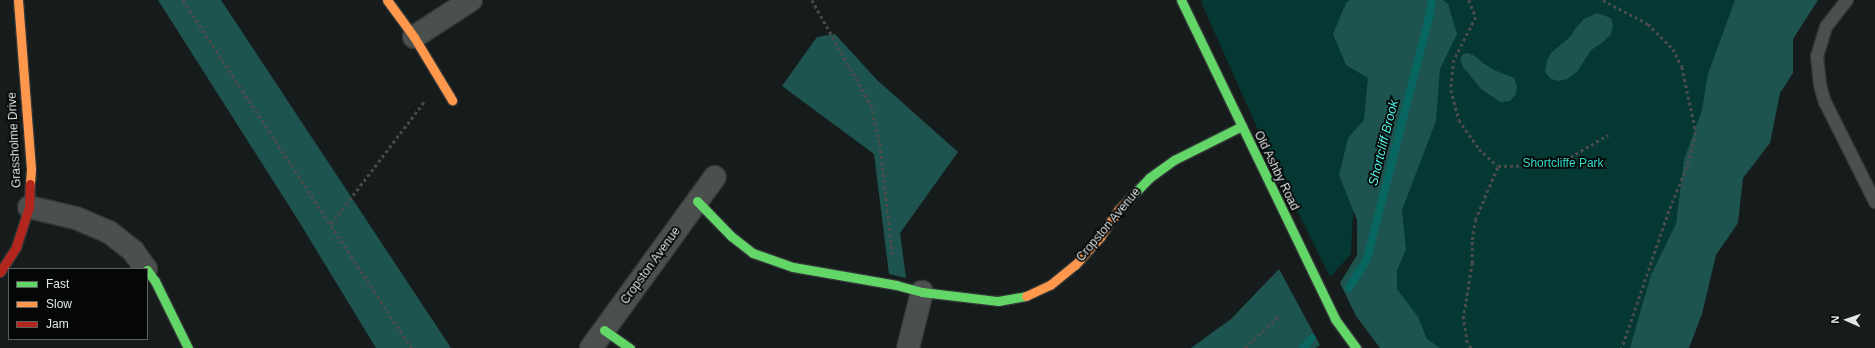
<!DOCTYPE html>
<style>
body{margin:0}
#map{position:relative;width:1875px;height:348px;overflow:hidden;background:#161b1b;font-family:Arial,sans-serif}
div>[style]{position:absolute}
.green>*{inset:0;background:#053833}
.forest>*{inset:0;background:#1e544f}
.stream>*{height:8px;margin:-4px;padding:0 4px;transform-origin:4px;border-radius:4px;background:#076760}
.path>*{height:2.5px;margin-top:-1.25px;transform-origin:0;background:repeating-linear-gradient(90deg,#4a4c4c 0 3px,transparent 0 6px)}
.roads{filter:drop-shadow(1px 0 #323636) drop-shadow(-1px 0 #323636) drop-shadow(0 1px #323636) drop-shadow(0 -1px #323636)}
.lane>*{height:12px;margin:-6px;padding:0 6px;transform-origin:6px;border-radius:6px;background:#4b4f4e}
.street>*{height:22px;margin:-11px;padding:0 11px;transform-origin:11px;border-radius:11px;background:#4b4f4e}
.fast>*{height:9px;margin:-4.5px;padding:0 4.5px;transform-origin:4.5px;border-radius:4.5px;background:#63d668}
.slow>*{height:9px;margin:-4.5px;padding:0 4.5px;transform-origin:4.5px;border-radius:4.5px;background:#ff974d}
.jam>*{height:9px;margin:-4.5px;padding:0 4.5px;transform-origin:4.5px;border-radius:4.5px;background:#b3261e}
span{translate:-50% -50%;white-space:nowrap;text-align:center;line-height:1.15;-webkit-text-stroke:3.5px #040706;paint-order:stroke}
.street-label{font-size:12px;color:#e1e6e6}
.park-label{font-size:12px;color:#2fdecf}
.water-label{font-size:13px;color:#51f4e5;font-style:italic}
.legend{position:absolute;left:8px;top:268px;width:140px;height:72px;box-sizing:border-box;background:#040706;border:1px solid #5c6060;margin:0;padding:5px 7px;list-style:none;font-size:12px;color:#e1e6e6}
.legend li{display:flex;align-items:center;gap:8px;height:20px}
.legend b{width:20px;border:1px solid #5c6060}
.north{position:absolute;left:1827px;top:300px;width:40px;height:40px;-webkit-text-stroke:3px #040706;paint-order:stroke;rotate:272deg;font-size:11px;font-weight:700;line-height:16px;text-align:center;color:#e1e6e6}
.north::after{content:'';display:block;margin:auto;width:14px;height:18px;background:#e1e6e6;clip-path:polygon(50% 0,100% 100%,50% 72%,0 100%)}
</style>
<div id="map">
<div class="green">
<i style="clip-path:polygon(1203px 0,1380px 0,1388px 2px,1355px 178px,1351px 254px,1330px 277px,1264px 143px,1201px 2px)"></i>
<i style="clip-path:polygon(1434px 0,1789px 0,1670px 348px,1395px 348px,1371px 269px)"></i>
</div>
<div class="forest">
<i style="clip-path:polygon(158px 0,221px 0,451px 348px,376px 348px,298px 220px)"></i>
<i style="clip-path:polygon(1350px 0,1443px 0,1448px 4px,1457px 34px,1440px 69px,1436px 121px,1402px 210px,1406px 249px,1397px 271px,1397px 289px,1418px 317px,1427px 339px,1440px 348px,1380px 348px,1356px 316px,1340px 283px,1357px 255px,1357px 220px,1339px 175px,1348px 138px,1364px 120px,1368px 78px,1346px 65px,1333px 34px,1346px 3px)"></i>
<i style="clip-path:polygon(1735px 0,1818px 0,1793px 39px,1793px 73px,1780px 93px,1770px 143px,1743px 178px,1738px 223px,1716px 255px,1702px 314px,1689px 348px,1630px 348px,1651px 275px,1676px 224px,1684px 160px,1702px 110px,1708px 74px)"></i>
<i style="clip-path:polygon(1597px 13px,1611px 18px,1613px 26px,1611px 34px,1602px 43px,1591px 50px,1577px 72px,1567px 79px,1559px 81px,1551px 79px,1545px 72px,1547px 60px,1552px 52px,1570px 37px,1576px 28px,1584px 19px)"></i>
<i style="clip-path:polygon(835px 34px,877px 80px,958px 152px,900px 233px,906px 278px,889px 274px,874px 154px,782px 86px,817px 37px)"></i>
<i style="clip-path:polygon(1468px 53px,1475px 56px,1483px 63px,1494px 70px,1514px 78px,1517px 86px,1516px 94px,1510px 101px,1500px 102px,1481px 89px,1463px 67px,1460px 59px,1463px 54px)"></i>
<i style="clip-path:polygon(1279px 269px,1320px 345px,1316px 348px,1191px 348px,1231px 319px)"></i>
</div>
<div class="stream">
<i style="left:1349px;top:288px;width:34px;rotate:-58deg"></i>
<i style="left:1367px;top:259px;width:250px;rotate:-75.6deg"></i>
<i style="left:1429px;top:17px;width:17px;rotate:-80deg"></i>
<i style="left:1303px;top:348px;width:13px;rotate:-48deg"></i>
</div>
<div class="path">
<i style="left:183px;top:0;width:417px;rotate:56.7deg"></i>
<i style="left:812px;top:0;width:120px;rotate:60.7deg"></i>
<i style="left:871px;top:105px;width:40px;rotate:77deg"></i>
<i style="left:880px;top:144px;width:115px;rotate:83.5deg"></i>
<i style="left:1469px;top:0;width:18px;rotate:68deg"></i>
<i style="left:1476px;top:17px;width:48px;rotate:117.1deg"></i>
<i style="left:1454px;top:60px;width:30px;rotate:96deg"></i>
<i style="left:1451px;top:90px;width:31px;rotate:75deg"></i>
<i style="left:1459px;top:120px;width:35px;rotate:55deg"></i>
<i style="left:1479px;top:149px;width:25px;rotate:42deg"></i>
<i style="left:1498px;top:166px;width:51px;rotate:-1.1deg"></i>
<i style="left:1549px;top:165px;width:17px;rotate:-17deg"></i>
<i style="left:1565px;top:160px;width:50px;rotate:-30.2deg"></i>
<i style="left:1603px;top:0;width:51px;rotate:28.1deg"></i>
<i style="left:1648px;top:24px;width:35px;rotate:45deg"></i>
<i style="left:1673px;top:49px;width:20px;rotate:63deg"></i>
<i style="left:1682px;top:67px;width:66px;rotate:77.8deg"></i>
<i style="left:1696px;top:132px;width:36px;rotate:104deg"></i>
<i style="left:1687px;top:167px;width:48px;rotate:112.2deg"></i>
<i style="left:1669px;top:211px;width:145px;rotate:108.9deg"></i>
<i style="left:331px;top:224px;width:153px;rotate:-52.7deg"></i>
<i style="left:1245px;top:348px;width:47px;rotate:-43.3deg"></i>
<i style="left:1471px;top:348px;width:6px;rotate:-129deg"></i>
<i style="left:1467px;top:343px;width:24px;rotate:-99deg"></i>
<i style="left:1463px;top:319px;width:57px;rotate:-80.9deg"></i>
<i style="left:1472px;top:263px;width:23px;rotate:-90deg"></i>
<i style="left:1472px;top:240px;width:20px;rotate:-81deg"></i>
<i style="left:1475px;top:220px;width:59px;rotate:-66.9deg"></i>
</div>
<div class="roads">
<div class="lane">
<i style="left:1847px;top:0;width:34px;rotate:128deg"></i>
<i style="left:1826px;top:27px;width:30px;rotate:107deg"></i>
<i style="left:1817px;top:56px;width:29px;rotate:84deg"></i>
<i style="left:1820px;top:85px;width:18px;rotate:74deg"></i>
<i style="left:1825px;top:102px;width:112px;rotate:63.4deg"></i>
</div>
<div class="street">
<i style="left:414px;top:37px;width:68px;rotate:-33deg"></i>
<i style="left:29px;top:207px;width:48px;rotate:13.2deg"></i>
<i style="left:76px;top:218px;width:36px;rotate:23deg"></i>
<i style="left:109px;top:232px;width:31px;rotate:38deg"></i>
<i style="left:133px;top:251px;width:22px;rotate:54deg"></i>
<i style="left:591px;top:348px;width:211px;rotate:-54.1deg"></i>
<i style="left:908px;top:348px;width:58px;rotate:-76deg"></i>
</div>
<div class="fast">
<i style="left:1181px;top:0;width:354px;rotate:64.2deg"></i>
<i style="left:1335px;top:319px;width:36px;rotate:54deg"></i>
<i style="left:1129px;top:199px;width:29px;rotate:-46deg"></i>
<i style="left:1149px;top:178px;width:31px;rotate:-36deg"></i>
<i style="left:1174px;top:160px;width:76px;rotate:-26.6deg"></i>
<i style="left:697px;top:201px;width:49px;rotate:45.8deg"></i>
<i style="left:731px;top:236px;width:28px;rotate:38deg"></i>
<i style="left:753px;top:253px;width:42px;rotate:19.3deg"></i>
<i style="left:793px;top:267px;width:105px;rotate:9.9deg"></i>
<i style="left:896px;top:285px;width:27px;rotate:15deg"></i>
<i style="left:922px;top:292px;width:77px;rotate:6.8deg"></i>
<i style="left:998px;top:301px;width:28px;rotate:-10deg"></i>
<i style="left:147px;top:270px;width:14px;rotate:54deg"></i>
<i style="left:155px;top:281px;width:75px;rotate:63.8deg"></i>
<i style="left:604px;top:330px;width:32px;rotate:35deg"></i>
</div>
<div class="slow">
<i style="left:18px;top:0;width:169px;rotate:85.6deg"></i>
<i style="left:31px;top:169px;width:15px;rotate:94deg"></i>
<i style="left:387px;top:0;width:46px;rotate:53.9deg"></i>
<i style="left:414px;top:37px;width:74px;rotate:58.9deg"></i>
<i style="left:1026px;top:296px;width:26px;rotate:-25deg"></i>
<i style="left:1050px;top:285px;width:32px;rotate:-39deg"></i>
<i style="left:1075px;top:265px;width:38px;rotate:-48deg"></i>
<i style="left:1100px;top:237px;width:32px;rotate:-56deg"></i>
<i style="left:1118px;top:210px;width:16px;rotate:-45deg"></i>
</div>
<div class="jam">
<i style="left:0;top:272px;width:30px;rotate:-57deg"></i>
<i style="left:16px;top:247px;width:42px;rotate:-72deg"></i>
<i style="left:29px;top:207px;width:23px;rotate:-88deg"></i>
</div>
</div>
<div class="street-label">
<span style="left:15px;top:140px;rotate:-93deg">Grassholme Drive</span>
<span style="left:1276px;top:171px;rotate:64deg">Old Ashby Road</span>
<span style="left:1109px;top:225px;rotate:-50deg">Cropston Avenue</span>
<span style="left:651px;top:266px;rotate:-54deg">Cropston Avenue</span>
</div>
<div class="park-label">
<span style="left:1563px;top:164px">Shortcliffe Park</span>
</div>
<div class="water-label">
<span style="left:1384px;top:143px;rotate:-76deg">Shortcliff Brook</span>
</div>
<ul class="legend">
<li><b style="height:5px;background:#63d668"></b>Fast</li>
<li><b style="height:5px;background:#ff974d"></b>Slow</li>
<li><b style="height:5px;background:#b3261e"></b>Jam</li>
</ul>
<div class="north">N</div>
</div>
